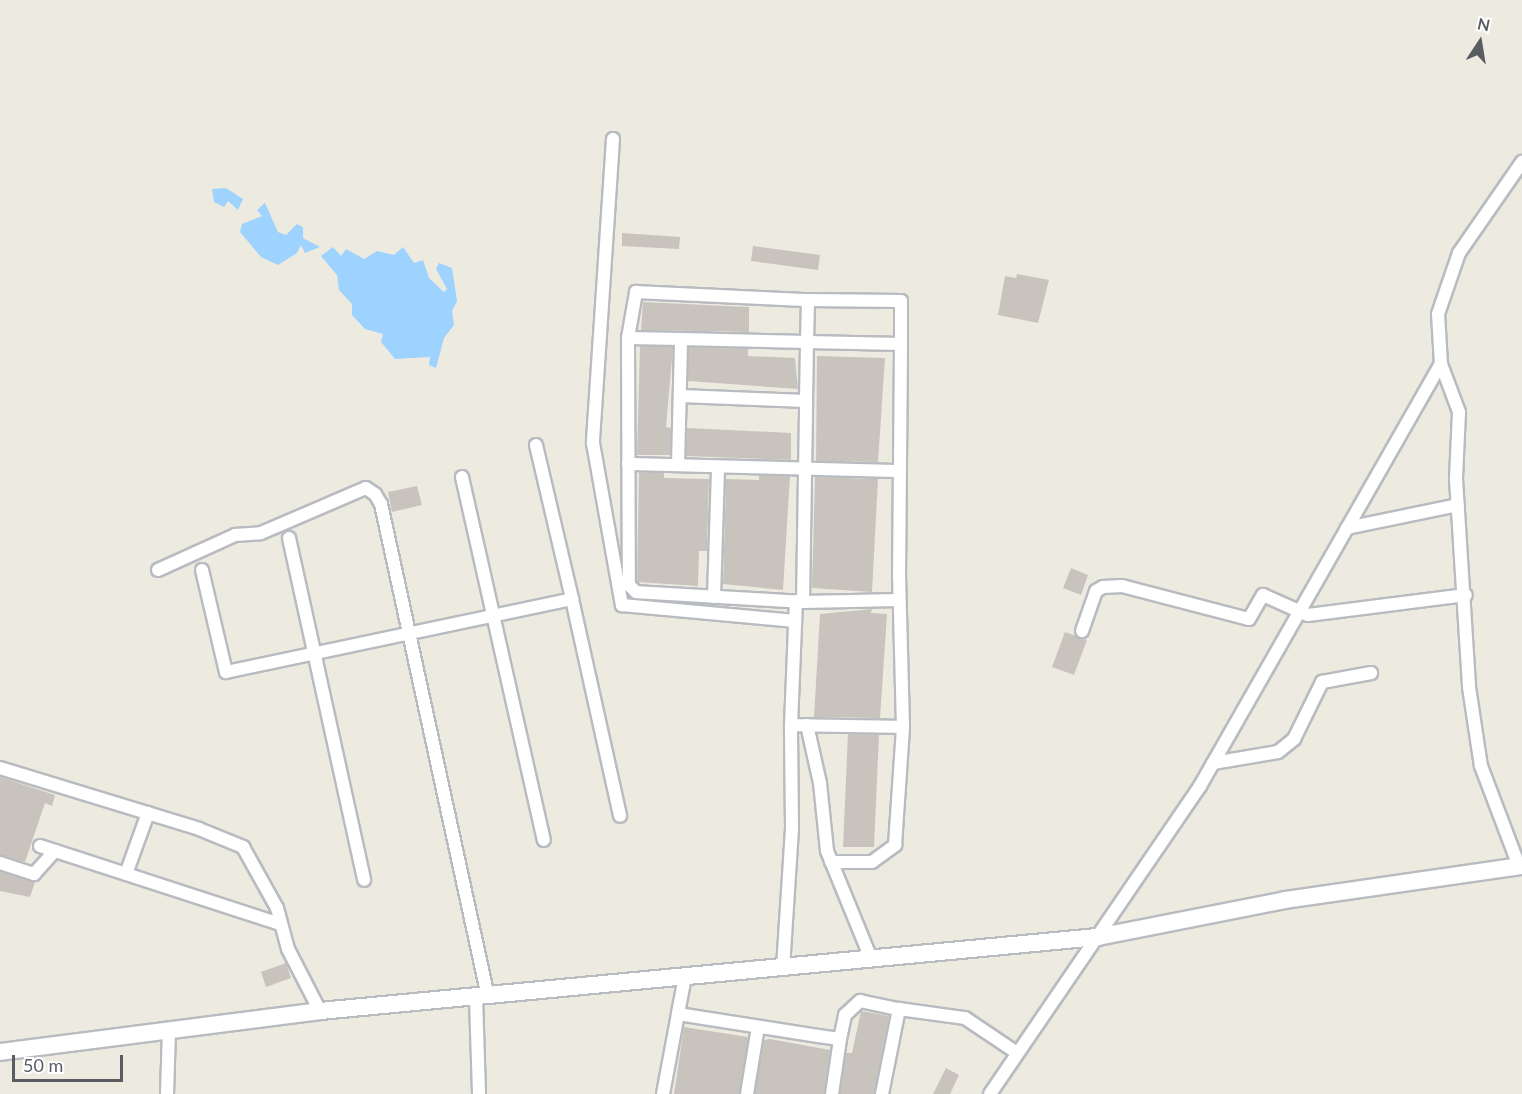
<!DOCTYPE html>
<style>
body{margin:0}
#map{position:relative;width:1522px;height:1094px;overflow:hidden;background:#edebe0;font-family:Lato,sans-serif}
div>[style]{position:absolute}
.water>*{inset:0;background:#9ed2ff}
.building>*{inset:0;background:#c8c4bd}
.roads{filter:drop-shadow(2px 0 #b8bbc0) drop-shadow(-2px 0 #b8bbc0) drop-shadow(0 2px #b8bbc0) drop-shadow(0 -2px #b8bbc0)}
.street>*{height:12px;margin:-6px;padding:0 6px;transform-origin:6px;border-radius:6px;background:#fff}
.secondary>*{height:16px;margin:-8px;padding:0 8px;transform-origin:8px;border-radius:8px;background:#fff}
span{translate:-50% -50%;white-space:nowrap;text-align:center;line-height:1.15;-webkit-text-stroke:6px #fff;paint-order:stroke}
.north{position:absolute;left:1450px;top:12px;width:60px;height:60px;-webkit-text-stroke:4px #fff;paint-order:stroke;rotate:12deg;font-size:16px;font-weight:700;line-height:24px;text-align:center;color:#595d62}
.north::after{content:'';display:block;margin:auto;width:21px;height:27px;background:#595d62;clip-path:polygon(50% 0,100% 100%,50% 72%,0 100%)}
.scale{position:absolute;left:12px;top:1055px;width:111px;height:27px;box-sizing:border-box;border:3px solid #595d62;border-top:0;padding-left:8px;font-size:18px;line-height:21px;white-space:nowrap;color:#595d62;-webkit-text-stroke:4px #fff;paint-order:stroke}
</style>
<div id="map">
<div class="water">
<i style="clip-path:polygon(226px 188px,243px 199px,238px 210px,228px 201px,224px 207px,214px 202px,212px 189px)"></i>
<i style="clip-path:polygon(265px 203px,278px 232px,286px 235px,297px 224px,303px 227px,303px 238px,320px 247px,305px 253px,301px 245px,297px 253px,278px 265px,261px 257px,240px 232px,242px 224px,262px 216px,257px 210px)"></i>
<i style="clip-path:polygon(333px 247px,341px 256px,346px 249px,364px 259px,377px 251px,394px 255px,403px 247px,414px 263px,423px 260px,429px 278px,444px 292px,447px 289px,436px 269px,439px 263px,452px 268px,457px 301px,452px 311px,454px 325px,444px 338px,436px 368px,429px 365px,430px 357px,395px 359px,381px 342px,383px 334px,365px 329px,352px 315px,352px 304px,339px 290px,337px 275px,321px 256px)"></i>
</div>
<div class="building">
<i style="clip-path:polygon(622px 233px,680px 237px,679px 249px,622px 246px)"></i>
<i style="clip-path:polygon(753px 246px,820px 255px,818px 270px,751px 261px)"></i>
<i style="clip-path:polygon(1017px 274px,1049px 280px,1038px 323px,998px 315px,1005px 276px,1016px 278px)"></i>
<i style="clip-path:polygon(643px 302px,749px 307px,749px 332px,641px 330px)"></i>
<i style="clip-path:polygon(640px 346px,673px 347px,666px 427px,671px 428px,670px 455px,637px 455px)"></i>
<i style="clip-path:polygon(689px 347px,748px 349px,748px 356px,795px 358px,798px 389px,688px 381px)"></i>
<i style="clip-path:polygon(817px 356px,885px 358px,878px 462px,816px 461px)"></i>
<i style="clip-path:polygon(687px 428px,791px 433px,791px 460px,686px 456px)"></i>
<i style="clip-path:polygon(639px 473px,664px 473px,664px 478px,709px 479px,707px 551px,699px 551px,698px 586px,637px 582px)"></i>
<i style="clip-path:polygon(759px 476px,790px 476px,783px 590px,723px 584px,726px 479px,759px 480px)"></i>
<i style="clip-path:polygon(815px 477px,878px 479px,872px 592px,812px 588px)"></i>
<i style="clip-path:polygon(417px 486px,422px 505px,392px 512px,388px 492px)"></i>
<i style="clip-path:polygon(1071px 568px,1088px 575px,1081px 595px,1063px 588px)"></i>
<i style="clip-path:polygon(872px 609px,871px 613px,887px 614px,880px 718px,814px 717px,820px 614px)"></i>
<i style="clip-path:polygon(1065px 632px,1087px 640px,1074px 675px,1052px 667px)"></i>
<i style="clip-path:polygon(848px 734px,879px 735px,874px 847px,843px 847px)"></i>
<i style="clip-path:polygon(0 777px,55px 795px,52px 806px,45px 803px,25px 862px,0 855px)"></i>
<i style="clip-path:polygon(0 872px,35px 882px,30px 897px,0 891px)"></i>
<i style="clip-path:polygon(286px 963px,291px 978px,266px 987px,261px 972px)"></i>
<i style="clip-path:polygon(861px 1011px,889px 1016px,874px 1094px,840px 1094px,846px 1053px,852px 1053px)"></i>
<i style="clip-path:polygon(684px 1027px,748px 1037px,739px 1094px,674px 1094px)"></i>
<i style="clip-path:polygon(770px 1039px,830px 1050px,824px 1094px,755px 1094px,764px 1040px)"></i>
<i style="clip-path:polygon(946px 1068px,959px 1075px,950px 1094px,933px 1094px)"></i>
</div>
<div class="roads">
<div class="street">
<i style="left:613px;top:139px;width:305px;rotate:93.8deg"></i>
<i style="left:593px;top:443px;width:165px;rotate:79.9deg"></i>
<i style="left:622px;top:605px;width:174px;rotate:5.3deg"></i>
<i style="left:628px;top:338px;width:47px;rotate:-80.1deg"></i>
<i style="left:636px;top:292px;width:172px;rotate:2.7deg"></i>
<i style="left:1441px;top:364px;width:51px;rotate:69.4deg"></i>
<i style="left:1459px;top:412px;width:67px;rotate:92.6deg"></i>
<i style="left:1456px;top:479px;width:208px;rotate:86.4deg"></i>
<i style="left:1469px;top:687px;width:80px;rotate:81.4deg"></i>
<i style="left:1481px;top:766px;width:107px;rotate:69.2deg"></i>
<i style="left:680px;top:396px;width:126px;rotate:2.3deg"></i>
<i style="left:536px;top:445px;width:158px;rotate:76.8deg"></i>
<i style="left:628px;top:464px;width:271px;rotate:1.5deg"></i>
<i style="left:678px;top:465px;width:126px;rotate:-88.6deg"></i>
<i style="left:462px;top:477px;width:372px;rotate:77.3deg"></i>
<i style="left:1347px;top:528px;width:113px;rotate:-11.7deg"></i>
<i style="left:289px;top:538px;width:350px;rotate:77.6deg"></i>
<i style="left:158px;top:570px;width:85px;rotate:-24.4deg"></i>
<i style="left:235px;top:535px;width:26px;rotate:-4deg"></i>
<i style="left:261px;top:533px;width:114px;rotate:-23.2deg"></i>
<i style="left:366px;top:488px;width:11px;rotate:34deg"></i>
<i style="left:375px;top:494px;width:12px;rotate:59deg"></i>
<i style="left:381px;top:504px;width:504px;rotate:77.75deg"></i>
<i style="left:202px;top:570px;width:105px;rotate:76.8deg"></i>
<i style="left:226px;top:672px;width:354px;rotate:-11.9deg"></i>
<i style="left:572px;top:599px;width:222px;rotate:77.5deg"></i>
<i style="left:714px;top:597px;width:130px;rotate:-88.2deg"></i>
<i style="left:803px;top:602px;width:96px;rotate:-1.2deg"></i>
<i style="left:1082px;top:631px;width:42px;rotate:-70.7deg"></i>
<i style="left:1096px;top:591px;width:8px;rotate:-30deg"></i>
<i style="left:1103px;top:587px;width:19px;rotate:-3deg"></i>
<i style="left:1122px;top:586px;width:131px;rotate:14.6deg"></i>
<i style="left:1249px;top:619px;width:28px;rotate:-60deg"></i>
<i style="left:1263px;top:595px;width:49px;rotate:24deg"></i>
<i style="left:1308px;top:615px;width:159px;rotate:-7.2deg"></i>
<i style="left:791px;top:725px;width:124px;rotate:-87.7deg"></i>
<i style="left:807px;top:725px;width:59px;rotate:77.4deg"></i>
<i style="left:820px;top:783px;width:68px;rotate:84.1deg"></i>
<i style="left:827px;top:851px;width:117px;rotate:67.8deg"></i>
<i style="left:1213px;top:763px;width:66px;rotate:-9.6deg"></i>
<i style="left:1278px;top:752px;width:21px;rotate:-39deg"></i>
<i style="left:1294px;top:739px;width:64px;rotate:-63.8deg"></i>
<i style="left:1322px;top:682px;width:50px;rotate:-10.4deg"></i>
<i style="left:0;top:768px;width:208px;rotate:17deg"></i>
<i style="left:199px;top:829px;width:48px;rotate:22.2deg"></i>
<i style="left:243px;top:847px;width:70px;rotate:60.9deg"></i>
<i style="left:277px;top:908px;width:42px;rotate:75deg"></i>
<i style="left:288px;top:949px;width:70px;rotate:62.7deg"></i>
<i style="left:40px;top:846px;width:252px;rotate:18deg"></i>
<i style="left:831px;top:862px;width:41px"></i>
<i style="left:872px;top:862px;width:29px;rotate:-36deg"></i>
<i style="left:895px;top:845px;width:118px;rotate:-86.1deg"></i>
<i style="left:903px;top:727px;width:150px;rotate:-91.5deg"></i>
<i style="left:899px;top:577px;width:233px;rotate:-89.5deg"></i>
<i style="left:901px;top:344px;width:94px;rotate:-178.8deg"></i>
<i style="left:807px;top:342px;width:126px;rotate:-178.6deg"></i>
<i style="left:681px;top:339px;width:53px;rotate:-178.9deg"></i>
<i style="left:628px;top:338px;width:247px;rotate:89.8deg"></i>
<i style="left:629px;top:585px;width:10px;rotate:45deg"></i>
<i style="left:636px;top:592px;width:167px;rotate:3.4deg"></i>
<i style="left:803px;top:602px;width:201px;rotate:-89.1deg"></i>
<i style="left:806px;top:401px;width:59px;rotate:-89deg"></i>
<i style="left:807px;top:342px;width:42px;rotate:-88.6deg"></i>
<i style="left:808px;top:300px;width:93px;rotate:0.6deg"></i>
<i style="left:901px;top:301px;width:43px;rotate:90deg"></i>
<i style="left:0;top:863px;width:36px;rotate:18deg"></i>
<i style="left:34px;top:874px;width:31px;rotate:-48deg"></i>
<i style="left:126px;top:874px;width:65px;rotate:-70.2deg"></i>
<i style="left:783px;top:968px;width:141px;rotate:-86.3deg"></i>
<i style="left:792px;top:827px;width:102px;rotate:-90.6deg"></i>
<i style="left:791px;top:725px;width:112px;rotate:1deg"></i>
<i style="left:685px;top:977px;width:38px;rotate:101deg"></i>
<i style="left:678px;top:1014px;width:142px;rotate:8.9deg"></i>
<i style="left:818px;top:1036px;width:22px;rotate:8deg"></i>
<i style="left:840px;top:1039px;width:25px;rotate:-78deg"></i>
<i style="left:845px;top:1015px;width:21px;rotate:-43deg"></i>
<i style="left:860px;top:1001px;width:40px;rotate:12deg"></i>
<i style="left:476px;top:998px;width:96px;rotate:88.2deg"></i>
<i style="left:167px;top:1094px;width:65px;rotate:-88.2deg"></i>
<i style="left:663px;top:1094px;width:81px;rotate:-79.4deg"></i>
<i style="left:747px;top:1094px;width:68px;rotate:-80.7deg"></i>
<i style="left:832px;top:1094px;width:56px;rotate:-81.7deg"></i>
<i style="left:882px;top:1094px;width:87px;rotate:-78.7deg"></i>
<i style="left:899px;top:1009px;width:67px;rotate:7.8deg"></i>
<i style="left:965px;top:1018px;width:63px;rotate:33.9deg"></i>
<i style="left:990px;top:1094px;width:373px;rotate:-55.7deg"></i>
<i style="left:1200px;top:786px;width:486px;rotate:-60.3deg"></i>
<i style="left:1441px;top:364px;width:50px;rotate:-93.4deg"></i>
<i style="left:1438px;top:314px;width:65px;rotate:-71deg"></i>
<i style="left:1459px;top:253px;width:111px;rotate:-55.3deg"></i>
</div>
<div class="secondary">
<i style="left:0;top:1052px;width:323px;rotate:-7.3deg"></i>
<i style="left:320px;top:1011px;width:781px;rotate:-5.44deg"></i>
<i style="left:1097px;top:937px;width:192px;rotate:-11.1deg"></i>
<i style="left:1285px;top:900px;width:239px;rotate:-8.2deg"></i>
</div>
</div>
<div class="north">N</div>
<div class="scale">50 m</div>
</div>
